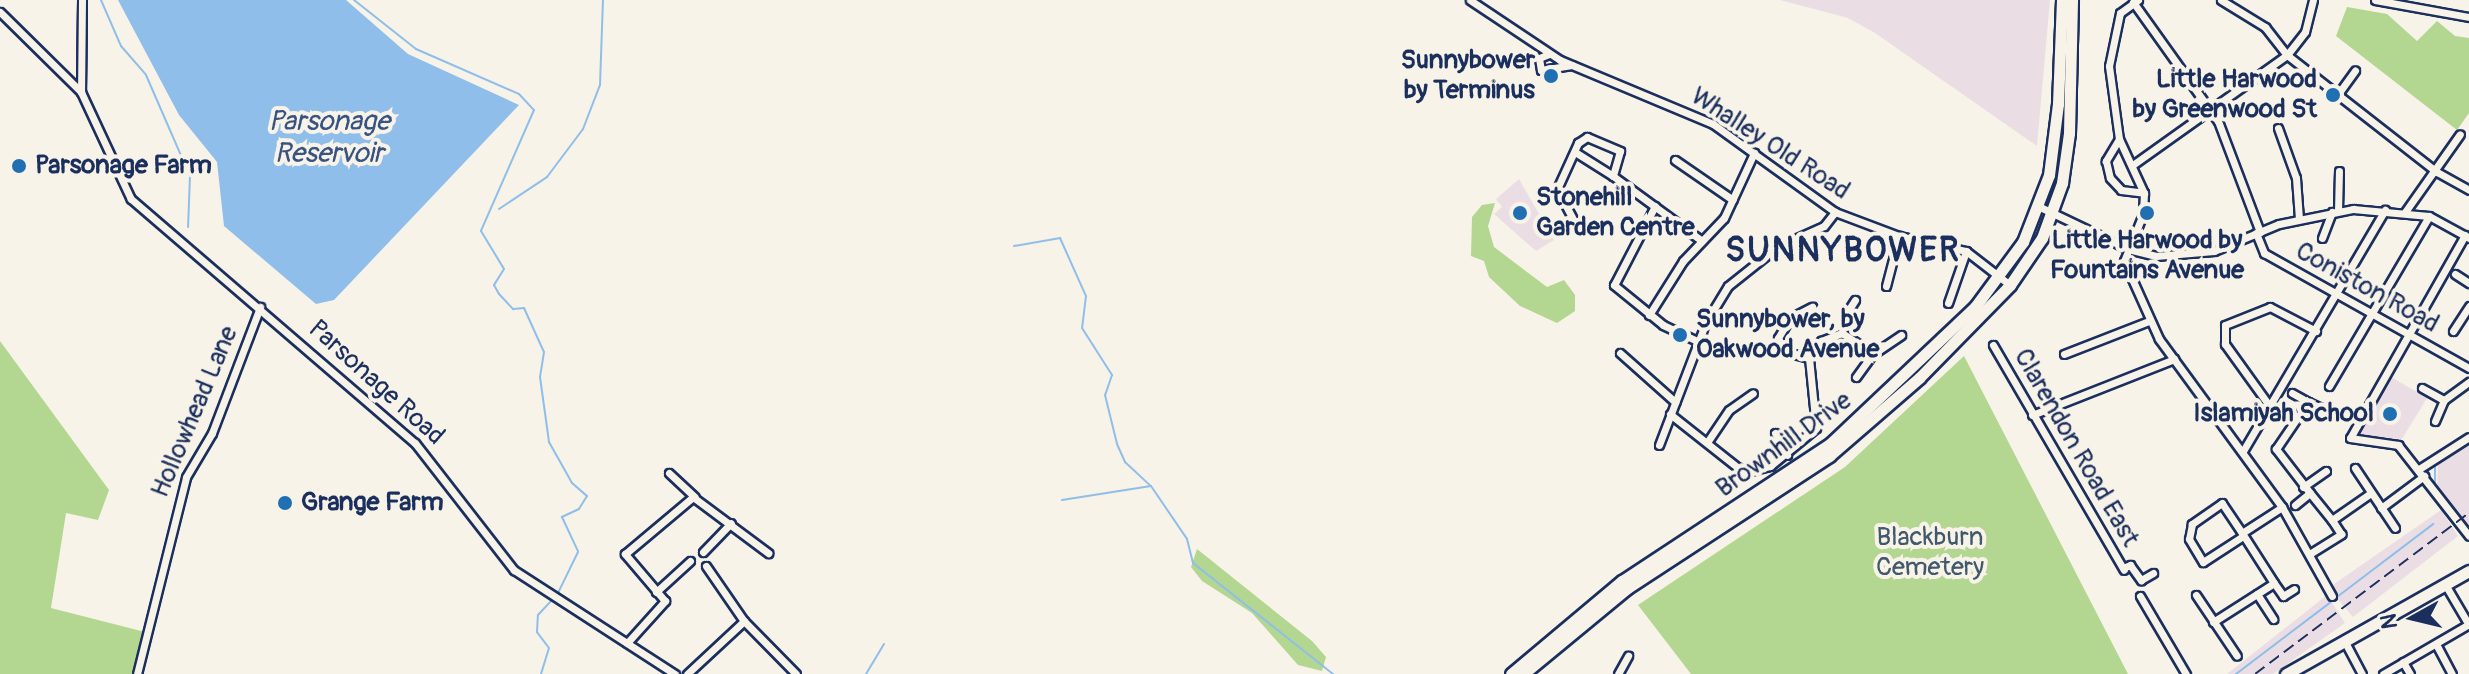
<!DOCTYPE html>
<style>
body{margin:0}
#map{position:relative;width:2469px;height:674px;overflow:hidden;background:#f7f3e8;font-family:Pangolin,sans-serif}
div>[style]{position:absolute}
.built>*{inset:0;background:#eadee4}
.green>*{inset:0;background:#b3d691}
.water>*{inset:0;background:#90beea}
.stream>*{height:2px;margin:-1px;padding:0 1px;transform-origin:1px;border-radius:1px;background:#90beea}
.roads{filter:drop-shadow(2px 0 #1b2f5e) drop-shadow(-2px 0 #1b2f5e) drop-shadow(0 2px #1b2f5e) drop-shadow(0 -2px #1b2f5e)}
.minor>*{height:7px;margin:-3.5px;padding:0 3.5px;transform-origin:3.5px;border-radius:3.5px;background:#f7f3e8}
.highway>*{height:11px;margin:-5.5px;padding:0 5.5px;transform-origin:5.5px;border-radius:5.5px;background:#f7f3e8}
.rail>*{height:2px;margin-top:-1px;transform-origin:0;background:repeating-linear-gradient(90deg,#1b2f5e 0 12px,transparent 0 18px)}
.dots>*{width:22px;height:22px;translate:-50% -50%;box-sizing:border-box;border:4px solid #f7f3e8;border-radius:50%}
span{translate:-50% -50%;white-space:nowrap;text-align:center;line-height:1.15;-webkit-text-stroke:8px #f7f3e8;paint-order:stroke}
.poi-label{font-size:26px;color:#1b2f5e;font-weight:700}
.right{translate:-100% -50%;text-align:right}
.left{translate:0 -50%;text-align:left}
.street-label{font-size:26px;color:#1b2f5e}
.park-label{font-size:26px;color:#41596b}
.water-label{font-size:28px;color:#385381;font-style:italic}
.district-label{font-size:34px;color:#1b2f5e;font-weight:700;letter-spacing:2px}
.north{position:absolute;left:2373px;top:578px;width:80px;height:80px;-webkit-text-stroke:6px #f7f3e8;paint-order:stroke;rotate:262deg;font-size:22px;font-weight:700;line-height:32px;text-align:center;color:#1b2f5e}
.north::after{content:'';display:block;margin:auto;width:28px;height:36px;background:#1b2f5e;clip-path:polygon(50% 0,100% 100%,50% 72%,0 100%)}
</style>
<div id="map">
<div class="built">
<i style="clip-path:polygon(1780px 0,2050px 0,2037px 146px,1875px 33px,1848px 18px)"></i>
<i style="clip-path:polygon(1519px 179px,1554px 240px,1536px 251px,1494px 214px,1502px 207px,1496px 199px)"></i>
<i style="clip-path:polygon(2386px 374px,2427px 398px,2402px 439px,2355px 435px)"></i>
<i style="clip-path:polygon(2469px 441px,2469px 528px,2467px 530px,2437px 489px,2438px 462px)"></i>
<i style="clip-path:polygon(2441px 510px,2458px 536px,2353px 617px,2334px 595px,2334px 584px)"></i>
<i style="clip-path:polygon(2327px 595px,2345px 623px,2273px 674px,2227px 674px)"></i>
</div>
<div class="green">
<i style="clip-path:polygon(2347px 7px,2387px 14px,2417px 41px,2437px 21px,2455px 36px,2469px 38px,2469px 113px,2457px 130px,2336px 36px)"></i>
<i style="clip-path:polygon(1495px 203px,1488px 226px,1494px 247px,1547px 287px,1564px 280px,1575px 295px,1575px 311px,1557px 323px,1520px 306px,1489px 277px,1484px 261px,1471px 256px,1472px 217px,1482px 205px)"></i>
<i style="clip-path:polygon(0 341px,109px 490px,98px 520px,66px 513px,51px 608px,145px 632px,137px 674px,0 674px)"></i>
<i style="clip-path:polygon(1964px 356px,2128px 674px,1691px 674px,1638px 605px,1845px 467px)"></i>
<i style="clip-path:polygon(1197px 549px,1312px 641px,1326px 657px,1322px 671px,1298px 665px,1252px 613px,1202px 581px,1191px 567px)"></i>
</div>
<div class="water">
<i style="clip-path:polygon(118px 0,346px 0,408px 54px,519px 105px,334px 300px,316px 304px,224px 226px,217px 162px,179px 115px)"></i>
</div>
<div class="stream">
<i style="left:101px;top:0;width:50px;rotate:66.5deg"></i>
<i style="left:121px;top:46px;width:38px;rotate:49deg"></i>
<i style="left:146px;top:75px;width:110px;rotate:66.5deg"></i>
<i style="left:190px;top:176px;width:51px;rotate:92.2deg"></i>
<i style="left:354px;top:0;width:79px;rotate:38.3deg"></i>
<i style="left:416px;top:49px;width:112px;rotate:23.6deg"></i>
<i style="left:519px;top:94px;width:22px;rotate:47deg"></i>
<i style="left:534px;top:110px;width:132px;rotate:113.7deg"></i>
<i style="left:481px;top:231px;width:44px;rotate:58.8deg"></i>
<i style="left:504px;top:269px;width:19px;rotate:122deg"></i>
<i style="left:494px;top:285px;width:10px;rotate:61deg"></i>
<i style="left:499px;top:294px;width:21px;rotate:47deg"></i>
<i style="left:513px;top:309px;width:11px;rotate:-5deg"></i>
<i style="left:524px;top:308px;width:48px;rotate:65.6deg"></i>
<i style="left:544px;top:352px;width:25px;rotate:99deg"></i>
<i style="left:540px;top:377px;width:66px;rotate:82.1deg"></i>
<i style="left:549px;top:442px;width:47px;rotate:60.7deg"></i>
<i style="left:572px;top:483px;width:20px;rotate:41deg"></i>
<i style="left:587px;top:496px;width:15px;rotate:122deg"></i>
<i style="left:579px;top:509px;width:19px;rotate:155deg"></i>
<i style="left:562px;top:517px;width:38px;rotate:65deg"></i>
<i style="left:578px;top:552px;width:48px;rotate:116deg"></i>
<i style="left:499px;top:209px;width:58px;rotate:-33.7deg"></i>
<i style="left:547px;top:177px;width:60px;rotate:-53.1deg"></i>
<i style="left:583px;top:129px;width:47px;rotate:-68.9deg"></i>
<i style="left:600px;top:85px;width:85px;rotate:-88deg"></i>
<i style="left:1014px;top:246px;width:47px;rotate:-9.9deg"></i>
<i style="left:1060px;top:238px;width:64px;rotate:65.9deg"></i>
<i style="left:1086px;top:296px;width:32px;rotate:97deg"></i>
<i style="left:1082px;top:328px;width:56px;rotate:57.4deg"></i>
<i style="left:1112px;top:375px;width:21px;rotate:109deg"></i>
<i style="left:1105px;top:395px;width:50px;rotate:76.2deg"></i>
<i style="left:1117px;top:444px;width:20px;rotate:66deg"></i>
<i style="left:1125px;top:462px;width:35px;rotate:43deg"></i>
<i style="left:1151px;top:486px;width:64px;rotate:55.8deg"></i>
<i style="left:1187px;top:539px;width:25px;rotate:76deg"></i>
<i style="left:1193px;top:563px;width:179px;rotate:38.4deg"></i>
<i style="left:2435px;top:465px;width:22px;rotate:90deg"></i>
<i style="left:1062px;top:500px;width:90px;rotate:-8.9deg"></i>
<i style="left:2337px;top:597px;width:121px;rotate:-37.2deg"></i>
<i style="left:541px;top:674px;width:27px;rotate:-73deg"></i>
<i style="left:549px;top:648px;width:20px;rotate:-127deg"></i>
<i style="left:537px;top:632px;width:17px;rotate:-87deg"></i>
<i style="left:538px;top:615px;width:22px;rotate:-47deg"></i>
<i style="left:866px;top:674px;width:35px;rotate:-59deg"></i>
<i style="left:2236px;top:674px;width:121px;rotate:-37.2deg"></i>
</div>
<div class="roads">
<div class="minor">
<i style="left:82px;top:0;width:92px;rotate:90.6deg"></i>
<i style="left:81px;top:92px;width:118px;rotate:65deg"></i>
<i style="left:131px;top:199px;width:374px;rotate:40.7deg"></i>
<i style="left:415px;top:443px;width:161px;rotate:52.1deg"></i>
<i style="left:514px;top:570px;width:192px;rotate:32.9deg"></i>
<i style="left:1470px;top:0;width:108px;rotate:33.7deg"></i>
<i style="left:1560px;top:60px;width:166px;rotate:22.7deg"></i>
<i style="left:1713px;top:124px;width:150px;rotate:35.8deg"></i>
<i style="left:1835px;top:212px;width:68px;rotate:20.6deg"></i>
<i style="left:1899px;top:236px;width:69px;rotate:12.6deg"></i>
<i style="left:1966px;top:251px;width:56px;rotate:37.7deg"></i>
<i style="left:2138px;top:0;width:22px;rotate:144deg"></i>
<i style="left:2120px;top:13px;width:54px;rotate:101.7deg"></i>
<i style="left:2109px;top:66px;width:74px;rotate:82.2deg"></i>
<i style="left:2119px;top:139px;width:60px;rotate:65.2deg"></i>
<i style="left:2144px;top:193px;width:21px;rotate:93deg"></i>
<i style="left:2143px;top:214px;width:51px;rotate:112deg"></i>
<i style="left:2124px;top:261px;width:85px;rotate:65.8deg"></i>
<i style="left:2159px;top:339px;width:208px;rotate:53.8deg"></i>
<i style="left:2282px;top:507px;width:102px;rotate:60.7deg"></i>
<i style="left:2221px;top:0;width:52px;rotate:31.5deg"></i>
<i style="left:2265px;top:27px;width:36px;rotate:52deg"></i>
<i style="left:2287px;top:55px;width:190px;rotate:38deg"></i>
<i style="left:2437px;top:172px;width:37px;rotate:29deg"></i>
<i style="left:2375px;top:0;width:96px;rotate:10.3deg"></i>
<i style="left:2133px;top:2px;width:146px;rotate:54.5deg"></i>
<i style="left:2218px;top:121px;width:119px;rotate:69.3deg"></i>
<i style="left:0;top:12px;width:114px;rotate:44.6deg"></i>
<i style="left:1549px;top:54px;width:11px;rotate:158deg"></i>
<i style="left:1539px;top:58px;width:12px;rotate:81deg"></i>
<i style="left:1541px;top:70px;width:31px;rotate:-9deg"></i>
<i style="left:2338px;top:94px;width:29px;rotate:-54deg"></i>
<i style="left:2278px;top:128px;width:53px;rotate:70.2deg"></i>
<i style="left:2296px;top:178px;width:41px;rotate:85.8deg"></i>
<i style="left:2119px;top:139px;width:26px;rotate:121deg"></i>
<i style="left:2106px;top:161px;width:17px;rotate:77deg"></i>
<i style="left:2110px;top:178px;width:16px;rotate:47deg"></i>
<i style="left:2121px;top:190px;width:23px;rotate:7deg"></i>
<i style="left:1575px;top:152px;width:45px;rotate:32.3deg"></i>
<i style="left:1675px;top:160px;width:70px;rotate:34.6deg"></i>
<i style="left:2134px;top:164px;width:188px;rotate:-35.5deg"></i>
<i style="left:2287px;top:55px;width:29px;rotate:-52deg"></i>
<i style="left:2305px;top:32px;width:33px;rotate:-76deg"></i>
<i style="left:1655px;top:206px;width:89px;rotate:117.4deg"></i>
<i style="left:1614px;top:285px;width:63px;rotate:39.2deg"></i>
<i style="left:1663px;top:325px;width:38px;rotate:25deg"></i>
<i style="left:2040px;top:207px;width:98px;rotate:25.5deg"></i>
<i style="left:2128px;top:249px;width:29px;rotate:14deg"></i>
<i style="left:2156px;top:256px;width:58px;rotate:-4.9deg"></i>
<i style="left:2214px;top:251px;width:70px;rotate:-22.6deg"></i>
<i style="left:2279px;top:224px;width:76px;rotate:-11.5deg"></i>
<i style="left:2353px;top:209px;width:76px;rotate:5.3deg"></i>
<i style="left:2429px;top:216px;width:46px;rotate:28.8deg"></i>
<i style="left:2338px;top:211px;width:40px;rotate:-88.6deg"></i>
<i style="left:2405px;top:212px;width:95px;rotate:-54.8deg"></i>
<i style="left:1581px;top:223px;width:7px;rotate:-164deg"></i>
<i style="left:1574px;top:221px;width:36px;rotate:-118deg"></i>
<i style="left:1557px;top:189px;width:51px;rotate:-65.5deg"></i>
<i style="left:1578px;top:143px;width:11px;rotate:-34deg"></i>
<i style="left:1587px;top:137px;width:36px;rotate:23deg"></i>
<i style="left:1620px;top:151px;width:26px;rotate:106deg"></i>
<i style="left:1613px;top:176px;width:110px;rotate:36.1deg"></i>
<i style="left:2256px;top:233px;width:22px;rotate:68deg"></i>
<i style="left:2264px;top:253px;width:235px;rotate:29.3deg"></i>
<i style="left:2465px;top:235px;width:233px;rotate:119.5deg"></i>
<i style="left:2350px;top:438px;width:49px;rotate:8.3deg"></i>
<i style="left:2398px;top:445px;width:115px;rotate:52deg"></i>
<i style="left:2322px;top:238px;width:28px;rotate:-69deg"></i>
<i style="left:2455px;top:274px;width:17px;rotate:33deg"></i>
<i style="left:1886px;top:286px;width:52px;rotate:-75.4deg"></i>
<i style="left:1855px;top:300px;width:20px;rotate:123deg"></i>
<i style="left:1844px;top:317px;width:16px;rotate:97deg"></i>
<i style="left:1842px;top:333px;width:37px;rotate:34deg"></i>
<i style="left:1948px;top:303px;width:55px;rotate:-70.9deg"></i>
<i style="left:1649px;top:315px;width:64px;rotate:-57.8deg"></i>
<i style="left:1683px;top:261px;width:59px;rotate:-46.4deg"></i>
<i style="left:1724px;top:218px;width:72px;rotate:-65.2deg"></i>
<i style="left:2453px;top:331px;width:30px;rotate:-57deg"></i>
<i style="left:1993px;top:345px;width:260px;rotate:59.8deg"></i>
<i style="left:1620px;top:353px;width:74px;rotate:41.7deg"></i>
<i style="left:2064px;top:354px;width:91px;rotate:-21.2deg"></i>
<i style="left:1809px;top:358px;width:24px;rotate:-165deg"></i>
<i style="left:1786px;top:352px;width:16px;rotate:-120deg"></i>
<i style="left:1778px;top:338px;width:23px;rotate:-59deg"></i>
<i style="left:1790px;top:318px;width:25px;rotate:-27deg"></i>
<i style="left:1856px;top:377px;width:29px;rotate:-54deg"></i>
<i style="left:1873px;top:354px;width:34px;rotate:-34deg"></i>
<i style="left:2329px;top:386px;width:197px;rotate:-59.5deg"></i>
<i style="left:2422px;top:388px;width:25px;rotate:29deg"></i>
<i style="left:2292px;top:393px;width:18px;rotate:29deg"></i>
<i style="left:2271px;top:408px;width:79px;rotate:-125.7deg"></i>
<i style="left:2225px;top:344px;width:19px;rotate:-90deg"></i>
<i style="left:2225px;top:325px;width:48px;rotate:-21.8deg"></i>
<i style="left:2270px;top:307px;width:52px;rotate:27.6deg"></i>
<i style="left:1670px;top:414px;width:85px;rotate:38.3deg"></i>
<i style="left:1737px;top:467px;width:14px;rotate:17deg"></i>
<i style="left:1750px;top:471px;width:21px;rotate:-14deg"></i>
<i style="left:1770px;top:466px;width:60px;rotate:-39.6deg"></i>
<i style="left:1816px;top:428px;width:70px;rotate:-95.7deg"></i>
<i style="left:1809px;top:358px;width:21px;rotate:-55deg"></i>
<i style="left:1821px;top:341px;width:22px;rotate:-21deg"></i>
<i style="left:2032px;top:415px;width:153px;rotate:-21.5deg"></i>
<i style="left:2435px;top:421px;width:23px;rotate:-67deg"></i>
<i style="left:2444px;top:400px;width:31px;rotate:-36deg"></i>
<i style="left:1775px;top:433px;width:25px;rotate:61deg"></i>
<i style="left:1708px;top:441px;width:37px;rotate:-56deg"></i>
<i style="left:1729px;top:410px;width:29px;rotate:-35deg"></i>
<i style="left:1659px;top:445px;width:132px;rotate:-69.1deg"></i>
<i style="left:1706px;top:322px;width:42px;rotate:-58.6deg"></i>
<i style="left:1728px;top:286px;width:63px;rotate:-38.5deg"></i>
<i style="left:1777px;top:247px;width:51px;rotate:-24.1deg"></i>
<i style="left:1824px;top:226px;width:18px;rotate:-52deg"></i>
<i style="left:2243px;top:451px;width:280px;rotate:-59.5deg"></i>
<i style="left:2355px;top:468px;width:72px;rotate:56.3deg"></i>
<i style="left:2419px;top:469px;width:59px;rotate:-32.6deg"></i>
<i style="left:669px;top:473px;width:35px;rotate:43deg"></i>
<i style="left:2303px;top:487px;width:28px;rotate:-35deg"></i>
<i style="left:2310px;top:493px;width:56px;rotate:-127.7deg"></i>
<i style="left:2276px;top:449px;width:57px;rotate:-55.8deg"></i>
<i style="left:2308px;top:402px;width:17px;rotate:25deg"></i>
<i style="left:2295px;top:505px;width:19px;rotate:-39deg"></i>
<i style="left:2310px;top:493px;width:35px;rotate:51deg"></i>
<i style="left:2381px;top:508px;width:54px;rotate:-36.7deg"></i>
<i style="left:2242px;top:533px;width:36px;rotate:-124deg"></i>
<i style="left:2222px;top:503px;width:37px;rotate:145deg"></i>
<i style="left:2192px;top:524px;width:15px;rotate:101deg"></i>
<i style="left:2189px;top:539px;width:27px;rotate:59deg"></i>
<i style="left:2203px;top:562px;width:48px;rotate:-33deg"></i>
<i style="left:703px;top:552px;width:40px;rotate:-46deg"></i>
<i style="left:2311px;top:553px;width:36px;rotate:-32deg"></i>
<i style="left:2341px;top:534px;width:17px;rotate:-123deg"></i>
<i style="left:2332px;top:520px;width:47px;rotate:-34.7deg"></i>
<i style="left:706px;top:566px;width:67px;rotate:55.4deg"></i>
<i style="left:744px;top:621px;width:74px;rotate:45.5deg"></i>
<i style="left:2123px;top:568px;width:8px;rotate:-23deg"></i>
<i style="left:2130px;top:565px;width:19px;rotate:54deg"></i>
<i style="left:2141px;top:580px;width:14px;rotate:-30deg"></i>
<i style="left:2274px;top:583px;width:16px;rotate:55deg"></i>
<i style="left:2283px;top:596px;width:13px;rotate:-32deg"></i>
<i style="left:2446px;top:586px;width:45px;rotate:59.5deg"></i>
<i style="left:656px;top:592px;width:46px;rotate:-42.4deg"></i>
<i style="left:2257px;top:594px;width:30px;rotate:57deg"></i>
<i style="left:2196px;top:595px;width:73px;rotate:56.1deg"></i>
<i style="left:2140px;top:596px;width:91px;rotate:59.5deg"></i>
<i style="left:2213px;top:622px;width:72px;rotate:-32.6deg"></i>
<i style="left:2274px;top:583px;width:59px;rotate:-122.6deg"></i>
<i style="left:2242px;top:533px;width:48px;rotate:-33deg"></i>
<i style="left:627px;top:643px;width:57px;rotate:-47.9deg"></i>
<i style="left:665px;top:601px;width:62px;rotate:-130.4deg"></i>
<i style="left:625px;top:554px;width:89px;rotate:-40deg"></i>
<i style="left:693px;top:497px;width:94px;rotate:36.7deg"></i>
<i style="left:2346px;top:644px;width:34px;rotate:62deg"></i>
<i style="left:2436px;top:644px;width:34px;rotate:62deg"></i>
<i style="left:2403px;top:662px;width:14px;rotate:60deg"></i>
<i style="left:137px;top:674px;width:203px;rotate:-76deg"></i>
<i style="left:186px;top:477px;width:51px;rotate:-59.4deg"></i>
<i style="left:212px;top:433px;width:135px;rotate:-69.1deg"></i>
<i style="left:687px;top:674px;width:78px;rotate:-42.9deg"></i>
<i style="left:1618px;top:674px;width:21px;rotate:-61deg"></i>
<i style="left:2383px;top:674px;width:99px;rotate:-30.2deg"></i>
</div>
<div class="highway">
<i style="left:1511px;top:674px;width:145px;rotate:-40deg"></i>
<i style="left:1622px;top:581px;width:250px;rotate:-33.4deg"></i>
<i style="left:1831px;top:443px;width:198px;rotate:-43.4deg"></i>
<i style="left:1975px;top:307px;width:81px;rotate:-53.6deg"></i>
<i style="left:2023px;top:242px;width:72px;rotate:-68.8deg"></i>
<i style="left:2049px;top:175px;width:72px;rotate:-82.8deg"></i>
<i style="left:2058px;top:104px;width:104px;rotate:-87.8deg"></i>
<i style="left:1523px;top:674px;width:134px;rotate:-39.5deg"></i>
<i style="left:1626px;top:589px;width:243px;rotate:-33.2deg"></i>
<i style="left:1829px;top:456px;width:119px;rotate:-40.9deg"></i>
<i style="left:1919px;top:378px;width:130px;rotate:-45.6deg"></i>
<i style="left:2010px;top:285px;width:57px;rotate:-55.8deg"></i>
<i style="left:2042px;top:238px;width:59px;rotate:-70deg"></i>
<i style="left:2062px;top:183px;width:50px;rotate:-82deg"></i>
<i style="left:2069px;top:133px;width:133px;rotate:-88.7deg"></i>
<i style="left:2286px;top:674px;width:210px;rotate:-29.4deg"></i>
</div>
</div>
<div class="rail">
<i style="left:2255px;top:674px;width:268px;rotate:-37deg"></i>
</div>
<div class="dots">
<i style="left:1551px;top:76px;background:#1f6fb2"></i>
<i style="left:2333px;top:95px;background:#1f6fb2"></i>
<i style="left:19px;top:166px;background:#1f6fb2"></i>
<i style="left:1520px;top:213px;background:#1f6fb2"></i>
<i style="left:2147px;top:213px;background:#1f6fb2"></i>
<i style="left:1680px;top:335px;background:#1f6fb2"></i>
<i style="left:2390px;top:414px;background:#1f6fb2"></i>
<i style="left:285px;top:503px;background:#1f6fb2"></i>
</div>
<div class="poi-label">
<span class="right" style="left:1535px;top:76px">Sunnybower<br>by Terminus</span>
<span class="right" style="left:2317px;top:95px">Little Harwood<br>by Greenwood St</span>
<span class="left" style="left:35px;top:166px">Parsonage Farm</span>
<span class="left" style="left:1536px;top:213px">Stonehill<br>Garden Centre</span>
<span style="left:2147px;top:256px">Little Harwood by<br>Fountains Avenue</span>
<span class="left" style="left:1696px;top:335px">Sunnybower, by<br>Oakwood Avenue</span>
<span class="right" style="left:2374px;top:414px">Islamiyah School</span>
<span class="left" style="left:301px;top:503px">Grange Farm</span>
</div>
<div class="street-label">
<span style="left:1770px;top:144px;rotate:33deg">Whalley Old Road</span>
<span style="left:2367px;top:288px;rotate:29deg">Coniston Road</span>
<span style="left:376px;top:383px;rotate:42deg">Parsonage Road</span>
<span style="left:195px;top:412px;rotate:-67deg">Hollowhead Lane</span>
<span style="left:1784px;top:445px;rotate:-36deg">Brownhill Drive</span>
<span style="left:2076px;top:448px;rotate:60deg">Clarendon Road East</span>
</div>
<div class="park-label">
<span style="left:1930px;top:553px">Blackburn<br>Cemetery</span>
</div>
<div class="water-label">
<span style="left:329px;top:138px">Parsonage<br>Reservoir</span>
</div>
<div class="district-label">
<span style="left:1843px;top:251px">SUNNYBOWER</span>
</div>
<div class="north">N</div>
</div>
